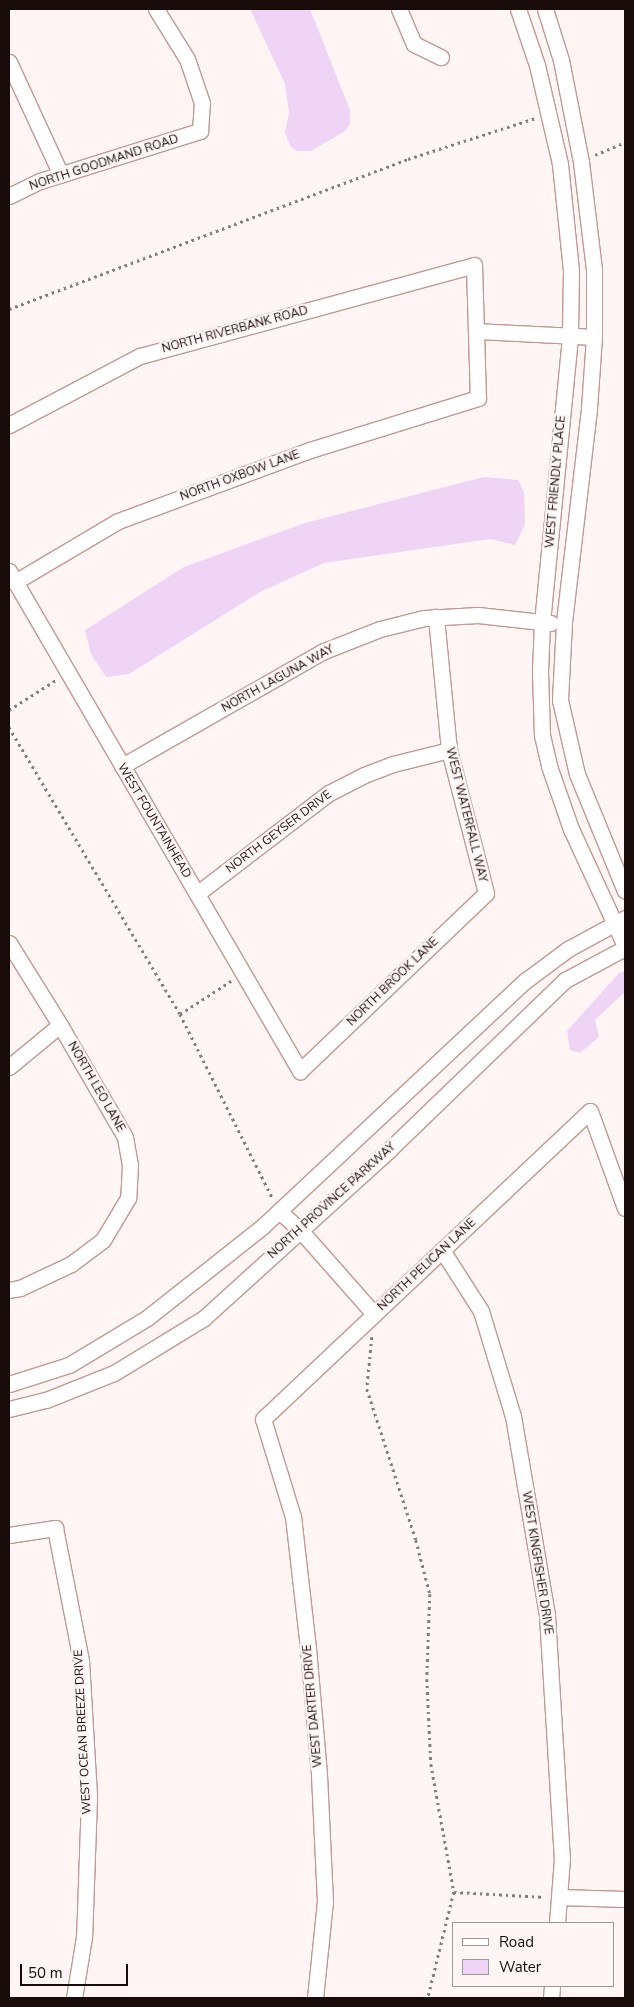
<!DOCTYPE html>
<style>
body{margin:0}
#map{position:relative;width:634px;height:2007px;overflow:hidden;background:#fef5f4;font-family:"Nunito Sans",sans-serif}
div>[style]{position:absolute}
.water>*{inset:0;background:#f0d4f5}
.path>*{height:2.5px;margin-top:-1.25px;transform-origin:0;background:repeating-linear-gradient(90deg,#887c7b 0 2.5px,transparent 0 6.5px)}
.roads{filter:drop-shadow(1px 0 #c09994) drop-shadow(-1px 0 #c09994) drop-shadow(0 1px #c09994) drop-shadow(0 -1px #c09994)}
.minor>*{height:15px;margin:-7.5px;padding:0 7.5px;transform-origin:7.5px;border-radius:7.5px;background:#fff}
span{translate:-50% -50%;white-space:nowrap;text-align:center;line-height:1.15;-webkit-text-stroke:4.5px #fef5f4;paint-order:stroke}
.street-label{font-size:12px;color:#180b0a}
.frame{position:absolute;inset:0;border:10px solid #180b0a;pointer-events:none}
.legend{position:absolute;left:452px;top:1922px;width:162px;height:65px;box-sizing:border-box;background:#fef5f4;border:1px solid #a29796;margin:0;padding:6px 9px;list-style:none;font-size:15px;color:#180b0a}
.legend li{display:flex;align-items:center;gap:10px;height:25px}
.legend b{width:25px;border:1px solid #a29796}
.scale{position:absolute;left:20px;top:1964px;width:108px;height:22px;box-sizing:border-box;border:2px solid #180b0a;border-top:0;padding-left:6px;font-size:15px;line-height:18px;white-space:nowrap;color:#180b0a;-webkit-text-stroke:4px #fef5f4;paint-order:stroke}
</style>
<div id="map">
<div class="water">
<i style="clip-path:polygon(250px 9px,310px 9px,350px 110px,350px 124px,345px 131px,311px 151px,297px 151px,290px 146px,285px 132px,289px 113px,285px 84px)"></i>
<i style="clip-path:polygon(484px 477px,518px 480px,524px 492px,525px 524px,515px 545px,490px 539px,324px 563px,260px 592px,129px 674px,106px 677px,91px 654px,85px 630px,184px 567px,305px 523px)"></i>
<i style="clip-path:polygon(625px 971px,625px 992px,595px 1020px,599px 1037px,580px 1053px,570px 1050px,567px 1031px,619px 973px)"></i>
</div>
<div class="path">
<i style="left:595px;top:155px;width:33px;rotate:-23deg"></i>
<i style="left:9px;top:309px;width:426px;rotate:-20.6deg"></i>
<i style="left:408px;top:159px;width:134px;rotate:-17.8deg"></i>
<i style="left:9px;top:710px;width:56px;rotate:-32.6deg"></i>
<i style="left:9px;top:727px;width:334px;rotate:59.2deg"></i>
<i style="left:180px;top:1014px;width:207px;rotate:63.3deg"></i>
<i style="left:180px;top:1014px;width:61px;rotate:-32.9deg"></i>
<i style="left:372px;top:1337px;width:52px;rotate:95.5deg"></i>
<i style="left:367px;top:1389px;width:159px;rotate:72deg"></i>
<i style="left:416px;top:1540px;width:56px;rotate:75.5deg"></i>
<i style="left:430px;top:1594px;width:85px;rotate:92deg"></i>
<i style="left:427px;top:1679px;width:85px;rotate:87.3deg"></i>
<i style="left:431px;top:1764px;width:130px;rotate:79.8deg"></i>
<i style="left:454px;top:1892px;width:109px;rotate:103.8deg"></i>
<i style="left:454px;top:1892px;width:91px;rotate:3.1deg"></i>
</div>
<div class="roads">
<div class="minor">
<i style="left:399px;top:9px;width:38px;rotate:67deg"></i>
<i style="left:414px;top:44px;width:30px;rotate:26deg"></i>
<i style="left:518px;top:9px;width:59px;rotate:71.3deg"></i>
<i style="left:537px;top:65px;width:102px;rotate:76.9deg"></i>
<i style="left:560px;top:164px;width:108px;rotate:84.1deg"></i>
<i style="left:571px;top:271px;width:66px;rotate:90.9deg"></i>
<i style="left:570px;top:337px;width:286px;rotate:95.6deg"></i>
<i style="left:542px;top:622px;width:50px;rotate:92.3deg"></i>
<i style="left:540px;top:672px;width:63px;rotate:88.2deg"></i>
<i style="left:542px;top:735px;width:32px;rotate:77deg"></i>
<i style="left:549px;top:766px;width:67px;rotate:70.8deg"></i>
<i style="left:571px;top:829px;width:129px;rotate:65.2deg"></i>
<i style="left:545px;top:9px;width:53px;rotate:72.6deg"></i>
<i style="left:561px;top:60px;width:104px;rotate:78.9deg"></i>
<i style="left:581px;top:162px;width:109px;rotate:83.1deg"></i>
<i style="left:594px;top:270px;width:67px;rotate:90deg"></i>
<i style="left:594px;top:337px;width:72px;rotate:94deg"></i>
<i style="left:589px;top:409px;width:215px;rotate:96.7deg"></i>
<i style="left:564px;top:623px;width:77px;rotate:93deg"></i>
<i style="left:560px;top:700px;width:76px;rotate:77.1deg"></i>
<i style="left:577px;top:774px;width:126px;rotate:67.7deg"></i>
<i style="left:9px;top:62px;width:124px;rotate:65.3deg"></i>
<i style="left:9px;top:196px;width:34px;rotate:-26deg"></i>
<i style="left:40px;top:181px;width:168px;rotate:-17.4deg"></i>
<i style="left:200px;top:131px;width:28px;rotate:-86deg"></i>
<i style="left:202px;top:103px;width:46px;rotate:-108.8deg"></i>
<i style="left:187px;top:59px;width:59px;rotate:-121.8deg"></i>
<i style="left:476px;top:331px;width:118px;rotate:2.9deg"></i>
<i style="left:9px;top:425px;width:148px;rotate:-27.8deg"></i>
<i style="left:140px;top:356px;width:346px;rotate:-15.2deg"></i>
<i style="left:474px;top:265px;width:133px;rotate:88.3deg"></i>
<i style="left:478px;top:398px;width:176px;rotate:162.8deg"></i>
<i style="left:310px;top:450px;width:205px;rotate:159.7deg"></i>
<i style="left:118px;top:521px;width:120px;rotate:149.4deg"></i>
<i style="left:9px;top:571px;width:579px;rotate:59.8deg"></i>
<i style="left:300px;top:1071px;width:257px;rotate:-43.7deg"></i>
<i style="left:486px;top:893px;width:148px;rotate:-104.5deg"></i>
<i style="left:449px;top:750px;width:134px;rotate:-95.6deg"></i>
<i style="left:122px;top:766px;width:232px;rotate:-29.7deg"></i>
<i style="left:324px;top:651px;width:60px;rotate:-21.4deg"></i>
<i style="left:380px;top:629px;width:45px;rotate:-14deg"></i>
<i style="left:424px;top:618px;width:54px;rotate:-3.2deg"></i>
<i style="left:478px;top:615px;width:73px;rotate:6.3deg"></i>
<i style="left:198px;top:893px;width:165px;rotate:-37.4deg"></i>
<i style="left:329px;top:793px;width:39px;rotate:-27deg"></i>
<i style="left:364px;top:775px;width:31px;rotate:-21deg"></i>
<i style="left:393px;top:764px;width:58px;rotate:-14deg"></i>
<i style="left:9px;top:943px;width:97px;rotate:58.1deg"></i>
<i style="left:60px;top:1025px;width:129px;rotate:59.9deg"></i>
<i style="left:125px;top:1137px;width:28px;rotate:80deg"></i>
<i style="left:130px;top:1165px;width:33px;rotate:93deg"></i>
<i style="left:128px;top:1198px;width:49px;rotate:120.8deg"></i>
<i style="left:103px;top:1240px;width:40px;rotate:143deg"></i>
<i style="left:71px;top:1264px;width:56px;rotate:154.8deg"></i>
<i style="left:20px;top:1288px;width:11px;rotate:170deg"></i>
<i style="left:9px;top:1067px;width:66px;rotate:-39.5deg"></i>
<i style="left:279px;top:1211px;width:28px;rotate:42deg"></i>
<i style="left:300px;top:1230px;width:112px;rotate:48.6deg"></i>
<i style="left:442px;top:1250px;width:72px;rotate:57.4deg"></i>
<i style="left:481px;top:1311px;width:110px;rotate:73.1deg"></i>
<i style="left:513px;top:1416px;width:202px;rotate:80.3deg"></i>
<i style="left:547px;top:1615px;width:243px;rotate:86.5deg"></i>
<i style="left:562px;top:1858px;width:65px;rotate:94.4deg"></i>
<i style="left:9px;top:1384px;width:63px;rotate:-17.6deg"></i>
<i style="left:69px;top:1365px;width:91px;rotate:-31.1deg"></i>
<i style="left:147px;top:1318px;width:148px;rotate:-38.4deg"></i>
<i style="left:263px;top:1226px;width:359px;rotate:-43.1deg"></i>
<i style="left:525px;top:981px;width:54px;rotate:-36.7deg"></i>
<i style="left:568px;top:949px;width:65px;rotate:-28.5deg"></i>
<i style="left:9px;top:1409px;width:38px;rotate:-14deg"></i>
<i style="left:46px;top:1400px;width:73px;rotate:-21.7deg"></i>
<i style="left:114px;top:1373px;width:105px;rotate:-31.4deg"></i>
<i style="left:204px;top:1318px;width:250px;rotate:-42.2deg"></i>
<i style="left:389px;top:1150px;width:245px;rotate:-44deg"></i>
<i style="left:565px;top:980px;width:68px;rotate:-28.1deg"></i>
<i style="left:9px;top:1535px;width:47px;rotate:-8.7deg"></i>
<i style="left:55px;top:1528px;width:136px;rotate:78.9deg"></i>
<i style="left:81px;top:1661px;width:136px;rotate:86.6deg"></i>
<i style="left:89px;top:1797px;width:140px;rotate:92deg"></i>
<i style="left:84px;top:1937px;width:62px;rotate:99.3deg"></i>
<i style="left:559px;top:1897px;width:66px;rotate:1.7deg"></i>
<i style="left:315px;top:1998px;width:97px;rotate:-84.1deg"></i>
<i style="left:325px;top:1902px;width:128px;rotate:-92.7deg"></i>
<i style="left:319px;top:1774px;width:126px;rotate:-95deg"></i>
<i style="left:308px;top:1648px;width:132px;rotate:-96.5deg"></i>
<i style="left:293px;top:1517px;width:102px;rotate:-107deg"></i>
<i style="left:263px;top:1419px;width:449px;rotate:-43.3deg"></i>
<i style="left:590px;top:1111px;width:103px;rotate:70.2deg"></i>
<i style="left:551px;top:1998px;width:12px;rotate:-85deg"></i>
</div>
</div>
<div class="street-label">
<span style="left:104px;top:163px;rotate:-18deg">NORTH GOODMAND ROAD</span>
<span style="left:235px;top:330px;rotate:-15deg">NORTH RIVERBANK ROAD</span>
<span style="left:240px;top:476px;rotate:-20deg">NORTH OXBOW LANE</span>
<span style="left:556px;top:482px;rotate:-85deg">WEST FRIENDLY PLACE</span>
<span style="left:278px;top:679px;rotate:-29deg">NORTH LAGUNA WAY</span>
<span style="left:466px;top:815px;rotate:76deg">WEST WATERFALL WAY</span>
<span style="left:154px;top:821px;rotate:59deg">WEST FOUNTAINHEAD</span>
<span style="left:279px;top:832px;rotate:-37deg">NORTH GEYSER DRIVE</span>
<span style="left:393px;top:982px;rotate:-44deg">NORTH BROOK LANE</span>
<span style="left:96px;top:1087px;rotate:60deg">NORTH LEO LANE</span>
<span style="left:332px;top:1201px;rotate:-42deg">NORTH PROVINCE PARKWAY</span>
<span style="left:427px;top:1265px;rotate:-43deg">NORTH PELICAN LANE</span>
<span style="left:537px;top:1563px;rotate:81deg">WEST KINGFISHER DRIVE</span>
<span style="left:313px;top:1706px;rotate:-95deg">WEST DARTER DRIVE</span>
<span style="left:83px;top:1732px;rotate:-93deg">WEST OCEAN BREEZE DRIVE</span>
</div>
<div class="frame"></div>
<ul class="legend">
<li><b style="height:6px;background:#fff"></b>Road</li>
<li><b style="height:14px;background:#f0d4f5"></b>Water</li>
</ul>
<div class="scale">50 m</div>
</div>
